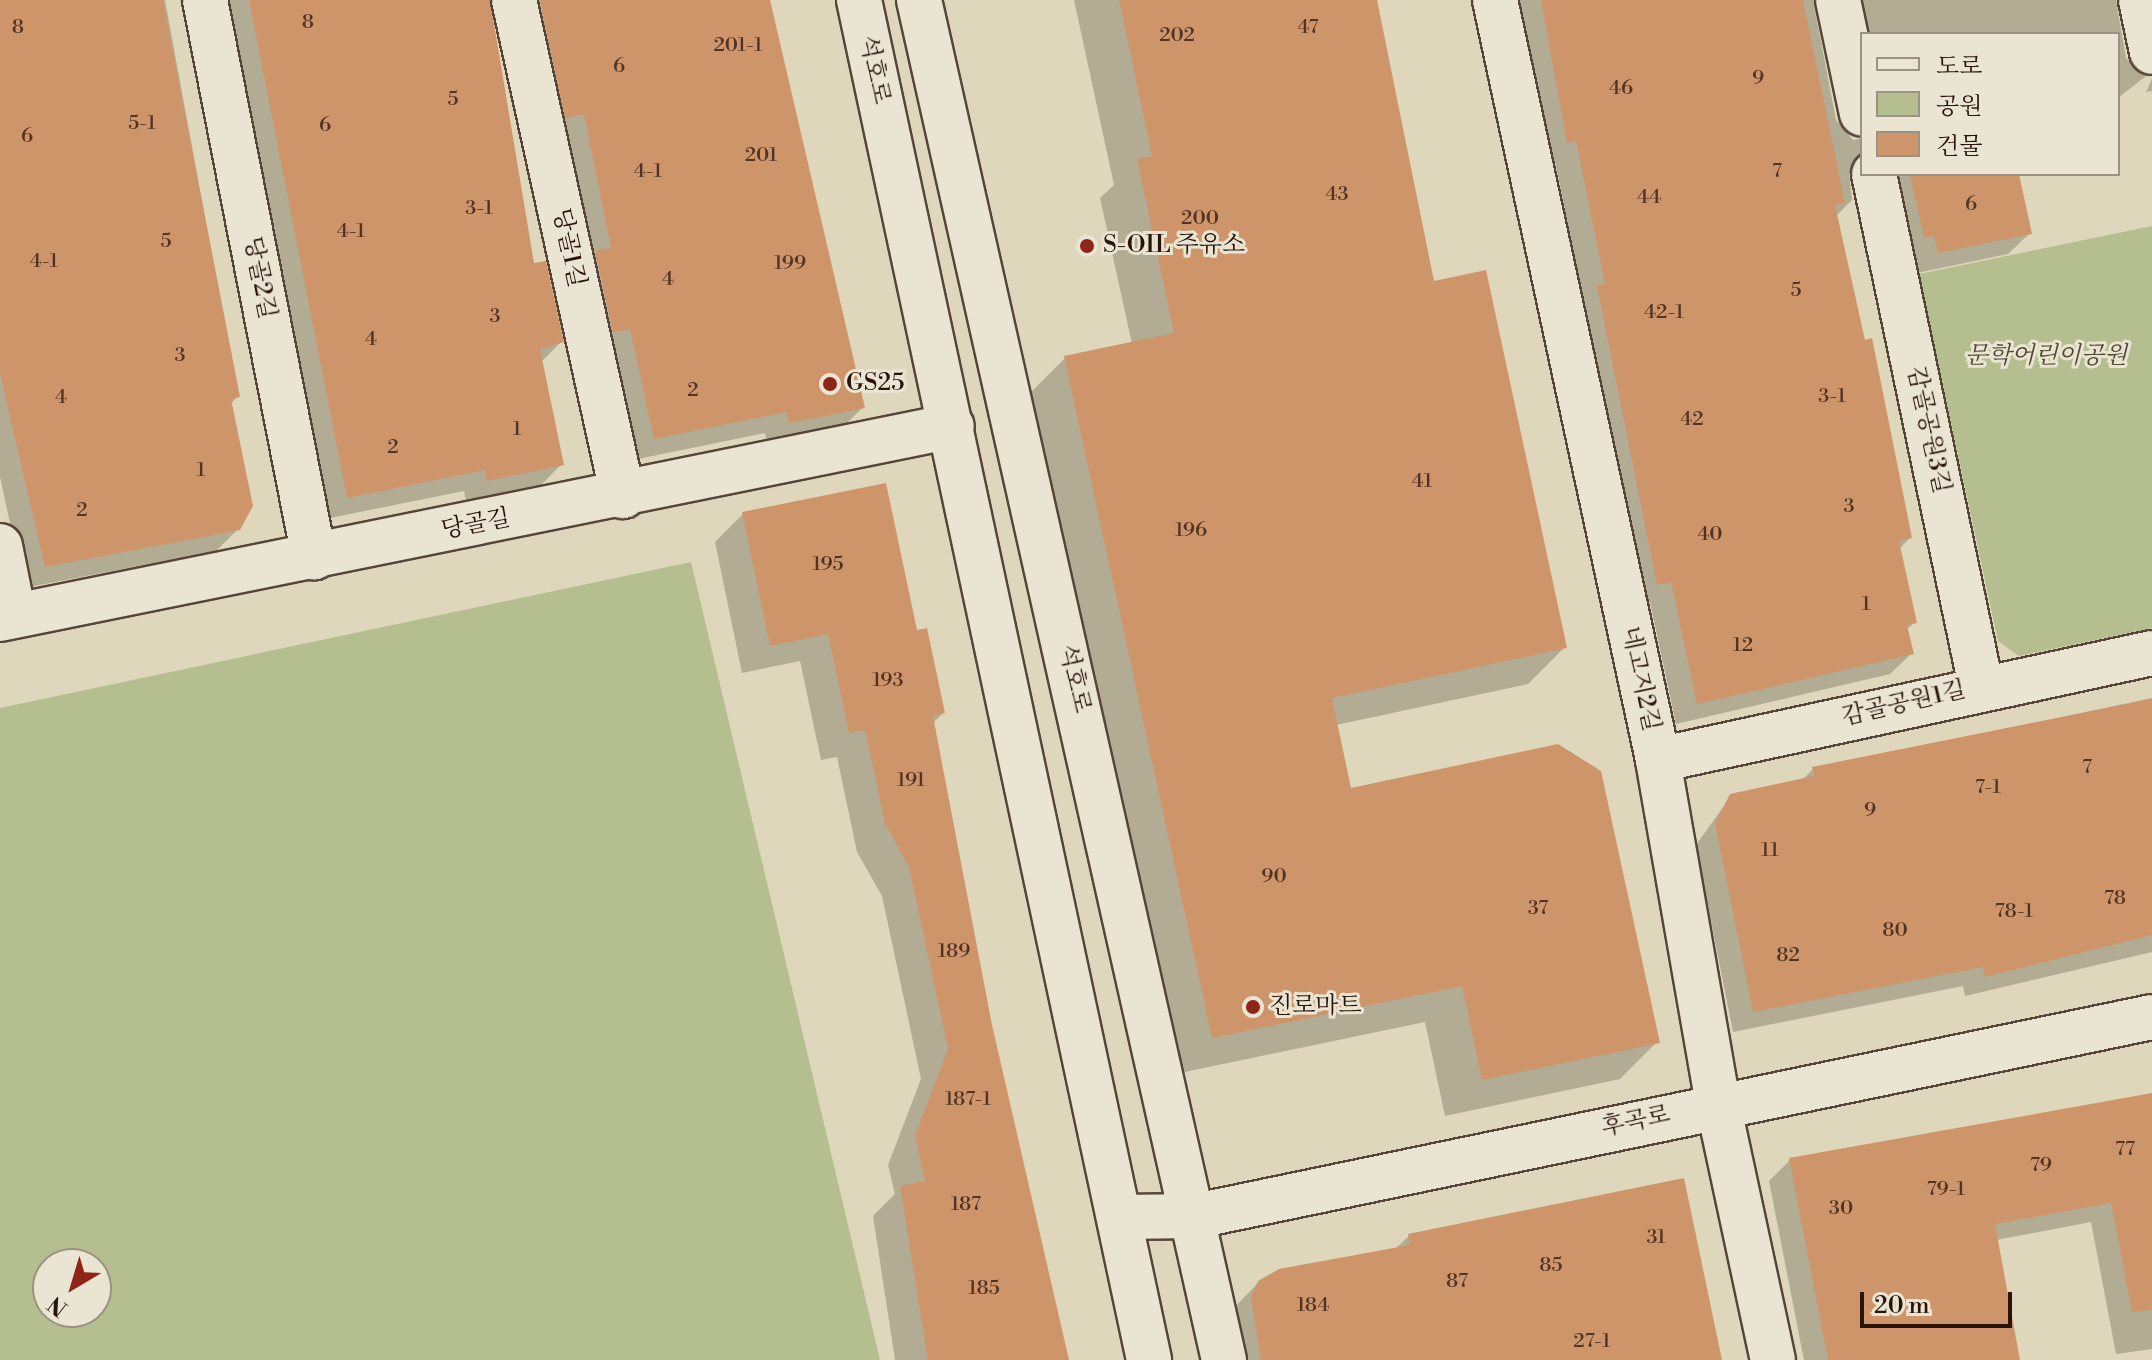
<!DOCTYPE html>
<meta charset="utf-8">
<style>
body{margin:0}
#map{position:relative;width:2152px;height:1360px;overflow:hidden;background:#dfd7bb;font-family:"Libre Bodoni","Noto Serif KR",serif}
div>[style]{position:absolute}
.green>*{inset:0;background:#b4be8f}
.shadow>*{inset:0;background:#0003}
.building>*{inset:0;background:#ce946a}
.roads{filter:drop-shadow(2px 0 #564538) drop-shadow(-2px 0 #564538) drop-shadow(0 2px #564538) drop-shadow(0 -2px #564538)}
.minor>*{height:44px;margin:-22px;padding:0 22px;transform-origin:22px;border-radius:22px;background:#eae5d3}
.tertiary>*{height:44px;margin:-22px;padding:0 22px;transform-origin:22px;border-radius:22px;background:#eae5d3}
.secondary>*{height:44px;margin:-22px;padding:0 22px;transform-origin:22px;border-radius:22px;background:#eae5d3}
.dots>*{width:22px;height:22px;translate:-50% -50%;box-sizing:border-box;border:4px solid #eae5d3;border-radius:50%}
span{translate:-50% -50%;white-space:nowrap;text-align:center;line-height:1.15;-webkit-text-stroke:6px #eae5d3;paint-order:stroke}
.number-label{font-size:20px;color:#523424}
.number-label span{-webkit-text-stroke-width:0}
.street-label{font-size:24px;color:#29140c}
.poi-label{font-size:24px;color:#29140c}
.left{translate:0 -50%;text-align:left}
.park-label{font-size:24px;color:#534733;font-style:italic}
.legend{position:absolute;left:1860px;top:32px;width:260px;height:144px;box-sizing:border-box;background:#eae5d3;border:2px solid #9d9183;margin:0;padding:10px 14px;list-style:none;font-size:24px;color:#29140c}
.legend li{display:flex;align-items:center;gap:16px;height:40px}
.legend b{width:40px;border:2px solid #9d9183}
.north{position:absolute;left:32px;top:1248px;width:80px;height:80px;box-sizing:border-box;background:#eae5d3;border:2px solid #9d9183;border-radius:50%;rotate:218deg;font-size:22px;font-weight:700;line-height:32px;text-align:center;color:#29140c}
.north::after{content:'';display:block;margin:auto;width:28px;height:36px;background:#8f2418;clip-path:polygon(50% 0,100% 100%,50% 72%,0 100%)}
.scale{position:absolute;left:1860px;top:1292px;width:152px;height:36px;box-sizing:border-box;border:4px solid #29140c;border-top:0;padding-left:10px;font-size:24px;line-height:28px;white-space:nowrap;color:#29140c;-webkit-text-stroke:6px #eae5d3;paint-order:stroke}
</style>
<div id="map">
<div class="green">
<i style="clip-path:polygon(2152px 226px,2152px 628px,2019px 656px,1998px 641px,1919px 274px)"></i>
<i style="clip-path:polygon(evenodd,691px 562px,880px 1360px,0 1360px,0 708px,691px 562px,48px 1264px,96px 1264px,96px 1312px,48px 1312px,48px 1264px)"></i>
</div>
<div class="shadow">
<i style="clip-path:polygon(0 0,165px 0,238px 396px,230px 405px,238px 529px,216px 551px,24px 588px,0 477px)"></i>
<i style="clip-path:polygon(223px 0,489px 0,533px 266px,561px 342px,540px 363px,562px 464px,540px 486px,466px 501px,464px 491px,325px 519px)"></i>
<i style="clip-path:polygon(503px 0,769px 0,863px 407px,841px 429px,767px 444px,765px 433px,633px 460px)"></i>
<i style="clip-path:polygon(1074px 0,1374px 0,1432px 284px,1565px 647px,1528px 684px,1336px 725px,1350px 790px,1657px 1042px,1620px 1079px,1445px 1116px,1425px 1022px,1175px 1074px,1028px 395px,1065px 358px,1132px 344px,1100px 198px,1114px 185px)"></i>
<i style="clip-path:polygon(1516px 0,1813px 0,1836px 120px,1853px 140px,1862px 138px,1862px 172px,1849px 173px,1852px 200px,1836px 216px,1910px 538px,1899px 549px,1915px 622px,1906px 630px,1911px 654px,1890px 674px,1676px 724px,1650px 602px,1636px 605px,1577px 309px,1584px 302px,1555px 161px,1547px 163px)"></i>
<i style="clip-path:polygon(1828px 0,2116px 0,2126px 58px,2146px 76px,2118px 98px,2118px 34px,1862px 34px)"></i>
<i style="clip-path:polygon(2152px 79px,2152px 91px,2146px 92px)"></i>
<i style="clip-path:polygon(1865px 174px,2017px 174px,2029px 234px,2008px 254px,1917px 273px)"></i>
<i style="clip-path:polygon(743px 514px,915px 633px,943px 713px,933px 723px,1014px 1147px,1066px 1360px,895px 1360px,873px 1216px,895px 1194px,888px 1165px,921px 1079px,882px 896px,857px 852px,837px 757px,821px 760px,800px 661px,742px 673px,715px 542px)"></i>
<i style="clip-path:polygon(2152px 698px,2152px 952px,1965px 996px,1963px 986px,1733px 1032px,1696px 845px,1731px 796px,1801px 781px,1813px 769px)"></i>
<i style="clip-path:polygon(2152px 1094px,2152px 1349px,2116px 1354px,2091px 1222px,1996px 1240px,2018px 1360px,1804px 1360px,1769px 1181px,1790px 1160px)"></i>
<i style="clip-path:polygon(1409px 1236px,1719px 1360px,1230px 1360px,1233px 1309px,1259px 1282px,1394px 1250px)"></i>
</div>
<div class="building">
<i style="clip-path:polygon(0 0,163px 0,240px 397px,231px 399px,253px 506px,240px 530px,45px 567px,0 374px)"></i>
<i style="clip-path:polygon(249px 0,490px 0,534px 263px,546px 261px,564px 342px,540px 349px,564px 465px,487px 481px,485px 470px,347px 498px)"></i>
<i style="clip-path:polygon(540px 0,770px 0,865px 408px,789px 423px,786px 412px,654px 439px,630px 329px,613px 332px,595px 251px,611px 248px,584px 114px,565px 118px)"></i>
<i style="clip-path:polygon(1119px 0,1377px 0,1434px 281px,1486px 270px,1567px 648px,1332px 698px,1351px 788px,1558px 744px,1601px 771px,1660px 1043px,1482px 1080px,1462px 986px,1212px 1038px,1064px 356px,1174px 333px,1137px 159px,1152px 156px)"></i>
<i style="clip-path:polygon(1541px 0,1803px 0,1845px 203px,1835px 205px,1865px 340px,1872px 338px,1912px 538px,1899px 541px,1917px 623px,1907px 625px,1914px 654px,1697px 704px,1671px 582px,1657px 585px,1597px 286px,1605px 284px,1576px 141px,1567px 143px)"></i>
<i style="clip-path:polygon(1910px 174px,2019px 174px,2032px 234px,1938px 253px,1934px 236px,1924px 238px)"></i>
<i style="clip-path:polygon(886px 483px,917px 630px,927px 628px,945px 713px,933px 716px,992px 1025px,1069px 1360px,928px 1360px,900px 1186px,925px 1181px,915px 1136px,948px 1049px,909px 867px,885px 823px,865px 730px,849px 733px,828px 634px,770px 646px,742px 512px)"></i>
<i style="clip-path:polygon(2152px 699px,2152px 935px,1985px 977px,1983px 967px,1753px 1012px,1715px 823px,1730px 794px,1814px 776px,1812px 767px)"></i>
<i style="clip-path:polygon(2152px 1093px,2152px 1310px,2132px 1312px,2111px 1203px,1995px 1224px,2020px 1360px,1828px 1360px,1789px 1158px)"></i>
<i style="clip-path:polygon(1684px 1178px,1722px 1360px,1261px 1360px,1251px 1297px,1258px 1281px,1279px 1269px,1410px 1245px,1408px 1234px)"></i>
</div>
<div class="roads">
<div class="minor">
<i style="left:205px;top:0;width:568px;rotate:78.93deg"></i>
<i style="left:514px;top:0;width:508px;rotate:77.61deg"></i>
<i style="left:1495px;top:0;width:777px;rotate:77.89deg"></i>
<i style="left:1658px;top:760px;width:349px;rotate:80.1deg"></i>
<i style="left:1718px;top:1104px;width:262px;rotate:77.9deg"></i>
<i style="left:1838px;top:0;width:116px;rotate:78.1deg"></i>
<i style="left:2141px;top:0;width:53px;rotate:78.1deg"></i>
<i style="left:1874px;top:174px;width:523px;rotate:78.2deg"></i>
<i style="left:0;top:546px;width:71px;rotate:78.7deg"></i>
<i style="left:0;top:619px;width:971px;rotate:-11.46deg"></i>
<i style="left:1658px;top:760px;width:505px;rotate:-12.22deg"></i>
</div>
<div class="tertiary">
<i style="left:1120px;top:1217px;width:76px;rotate:-0.8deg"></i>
<i style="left:1196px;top:1216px;width:976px;rotate:-11.76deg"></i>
</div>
<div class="secondary">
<i style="left:859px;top:0;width:1391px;rotate:77.96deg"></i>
<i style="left:919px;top:0;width:1394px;rotate:77.36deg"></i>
</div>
</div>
<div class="dots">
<i style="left:1087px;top:246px;background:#8f2418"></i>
<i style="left:830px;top:384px;background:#8f2418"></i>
<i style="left:1253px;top:1007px;background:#8f2418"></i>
</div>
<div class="number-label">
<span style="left:308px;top:22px">8</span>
<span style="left:18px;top:27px">8</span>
<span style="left:1308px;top:27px">47</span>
<span style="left:1177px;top:35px">202</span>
<span style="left:738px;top:45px">201-1</span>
<span style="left:619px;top:66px">6</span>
<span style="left:1758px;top:78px">9</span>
<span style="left:1621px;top:88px">46</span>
<span style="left:453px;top:99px">5</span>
<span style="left:142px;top:123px">5-1</span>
<span style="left:325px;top:125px">6</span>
<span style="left:27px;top:136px">6</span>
<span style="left:761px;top:155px">201</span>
<span style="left:648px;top:171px">4-1</span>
<span style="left:1777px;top:171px">7</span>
<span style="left:1337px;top:194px">43</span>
<span style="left:1649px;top:197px">44</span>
<span style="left:1971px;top:204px">6</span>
<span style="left:479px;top:208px">3-1</span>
<span style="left:1200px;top:218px">200</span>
<span style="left:351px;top:231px">4-1</span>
<span style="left:166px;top:241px">5</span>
<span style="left:44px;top:261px">4-1</span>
<span style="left:790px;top:263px">199</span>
<span style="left:668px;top:279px">4</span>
<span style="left:1796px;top:290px">5</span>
<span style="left:1664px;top:312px">42-1</span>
<span style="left:495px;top:316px">3</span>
<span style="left:371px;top:339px">4</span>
<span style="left:180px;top:355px">3</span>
<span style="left:693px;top:390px">2</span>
<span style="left:1832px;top:396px">3-1</span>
<span style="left:61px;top:397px">4</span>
<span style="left:1692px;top:419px">42</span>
<span style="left:517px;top:429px">1</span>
<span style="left:393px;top:447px">2</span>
<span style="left:201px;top:470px">1</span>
<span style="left:1422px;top:481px">41</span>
<span style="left:1849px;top:506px">3</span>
<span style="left:82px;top:510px">2</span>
<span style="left:1191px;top:530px">196</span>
<span style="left:1710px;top:534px">40</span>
<span style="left:828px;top:564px">195</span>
<span style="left:1866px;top:604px">1</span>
<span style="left:1743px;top:645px">12</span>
<span style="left:888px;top:680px">193</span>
<span style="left:2087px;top:767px">7</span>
<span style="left:911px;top:780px">191</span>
<span style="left:1988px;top:787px">7-1</span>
<span style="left:1870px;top:810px">9</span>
<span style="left:1770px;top:850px">11</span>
<span style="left:1274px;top:876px">90</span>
<span style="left:2115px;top:898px">78</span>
<span style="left:1538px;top:908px">37</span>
<span style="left:2014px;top:911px">78-1</span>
<span style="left:1895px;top:930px">80</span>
<span style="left:954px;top:951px">189</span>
<span style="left:1788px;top:955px">82</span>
<span style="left:968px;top:1099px">187-1</span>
<span style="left:2125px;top:1149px">77</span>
<span style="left:2041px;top:1165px">79</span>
<span style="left:1946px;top:1189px">79-1</span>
<span style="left:966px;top:1204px">187</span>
<span style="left:1841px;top:1208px">30</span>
<span style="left:1656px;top:1237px">31</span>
<span style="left:1551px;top:1265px">85</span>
<span style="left:1457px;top:1281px">87</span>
<span style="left:984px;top:1288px">185</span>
<span style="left:1313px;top:1305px">184</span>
<span style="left:1592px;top:1341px">27-1</span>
</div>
<div class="street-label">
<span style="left:874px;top:70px;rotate:78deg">석호로</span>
<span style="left:568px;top:248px;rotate:78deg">당골1길</span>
<span style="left:259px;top:278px;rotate:79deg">당골2길</span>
<span style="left:1928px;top:430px;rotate:78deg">감골공원3길</span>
<span style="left:476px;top:525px;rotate:-11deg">당골길</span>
<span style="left:1074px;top:679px;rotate:77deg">석호로</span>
<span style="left:1640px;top:679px;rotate:78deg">네고지2길</span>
<span style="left:1904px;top:704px;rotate:-13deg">감골공원1길</span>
<span style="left:1636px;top:1122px;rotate:-12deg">후곡로</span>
</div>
<div class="poi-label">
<span class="left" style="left:1103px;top:246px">S-OIL 주유소</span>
<span class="left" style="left:846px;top:384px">GS25</span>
<span class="left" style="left:1269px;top:1007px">진로마트</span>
</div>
<div class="park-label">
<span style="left:2046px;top:357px">문학어린이공원</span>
</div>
<ul class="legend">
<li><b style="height:10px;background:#eae5d3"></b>도로</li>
<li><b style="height:22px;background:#b4be8f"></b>공원</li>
<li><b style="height:22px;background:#ce946a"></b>건물</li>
</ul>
<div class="north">N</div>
<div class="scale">20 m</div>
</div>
